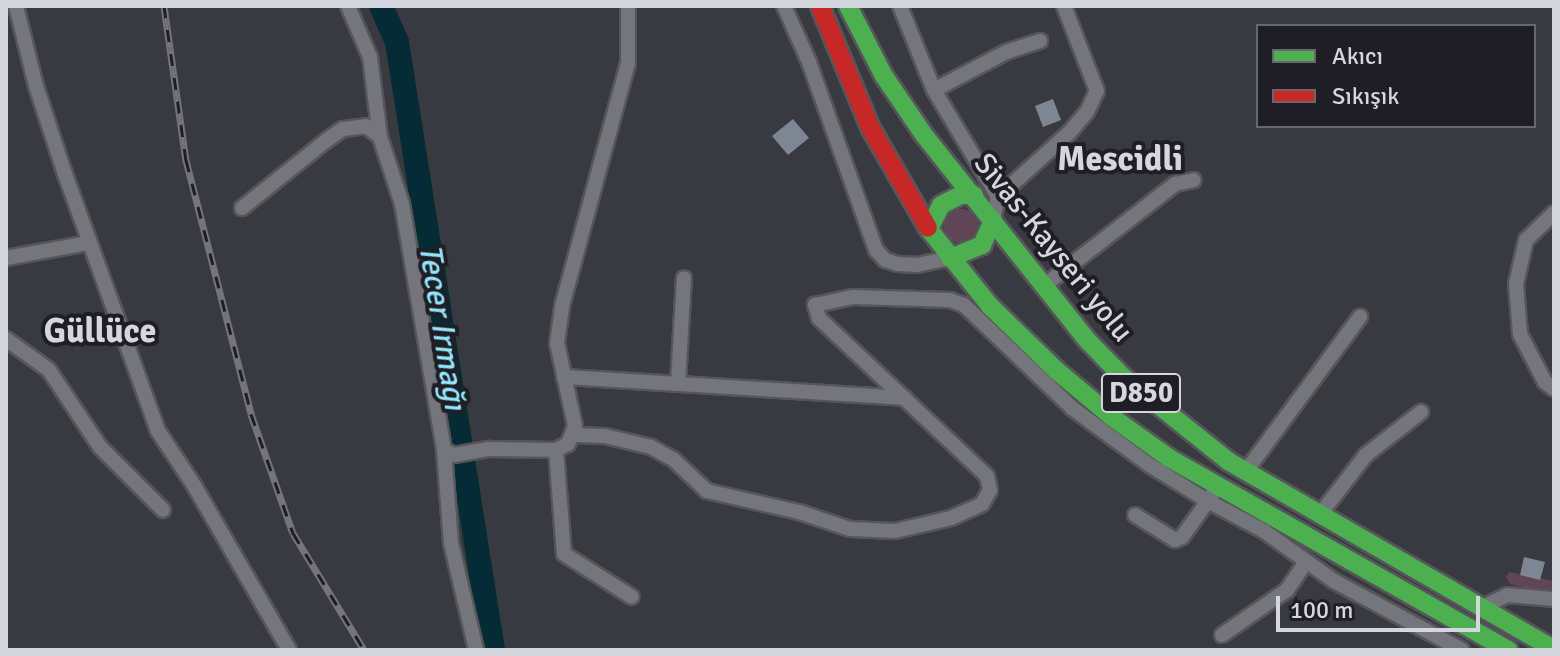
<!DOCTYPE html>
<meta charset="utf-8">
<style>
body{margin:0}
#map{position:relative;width:1560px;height:656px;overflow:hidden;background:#393940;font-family:Signika,sans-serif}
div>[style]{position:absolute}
.green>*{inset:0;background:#604655}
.round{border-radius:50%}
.river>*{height:24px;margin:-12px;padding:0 12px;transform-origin:12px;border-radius:12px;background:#052b35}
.building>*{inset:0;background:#7e8692}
.roads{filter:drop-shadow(2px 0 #55555b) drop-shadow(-2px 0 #55555b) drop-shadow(0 2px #55555b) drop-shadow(0 -2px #55555b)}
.street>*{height:14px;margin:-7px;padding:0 7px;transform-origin:7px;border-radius:7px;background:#75757c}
.fast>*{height:18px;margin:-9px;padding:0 9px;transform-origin:9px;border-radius:9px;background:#4caf50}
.jam>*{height:18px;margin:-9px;padding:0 9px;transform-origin:9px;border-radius:9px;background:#c62828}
.rail>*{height:7px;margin-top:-3.5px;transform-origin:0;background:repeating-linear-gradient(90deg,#1e1e24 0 12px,#74747a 0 24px);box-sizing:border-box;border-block:2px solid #74747a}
span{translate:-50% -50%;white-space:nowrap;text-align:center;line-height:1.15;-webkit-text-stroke:8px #1e1e24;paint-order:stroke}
.shield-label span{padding:2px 6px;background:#1e1e24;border:2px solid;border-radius:6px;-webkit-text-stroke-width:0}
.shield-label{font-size:28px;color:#d5d6de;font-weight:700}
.street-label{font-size:30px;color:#d5d6de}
.water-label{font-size:32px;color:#92e5fd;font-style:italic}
.quarter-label{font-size:34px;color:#d5d6de;font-weight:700}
.frame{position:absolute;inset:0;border:8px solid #d5d6de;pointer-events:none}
.legend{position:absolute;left:1256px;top:24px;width:280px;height:104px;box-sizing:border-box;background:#1e1e24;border:2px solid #67686e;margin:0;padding:10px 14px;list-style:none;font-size:24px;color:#d5d6de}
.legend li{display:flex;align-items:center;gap:16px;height:40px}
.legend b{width:40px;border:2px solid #67686e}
.scale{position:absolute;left:1276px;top:596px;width:204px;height:36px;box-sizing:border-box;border:4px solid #d5d6de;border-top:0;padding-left:10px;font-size:24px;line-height:28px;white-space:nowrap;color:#d5d6de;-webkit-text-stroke:6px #1e1e24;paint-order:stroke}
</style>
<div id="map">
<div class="green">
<i class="round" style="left:944px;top:209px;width:34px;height:34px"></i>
<i style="clip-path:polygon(1509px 572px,1554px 581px,1554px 594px,1510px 584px,1506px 577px)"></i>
</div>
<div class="river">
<i style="left:381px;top:6px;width:39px;rotate:66deg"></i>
<i style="left:397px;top:42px;width:616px;rotate:81.03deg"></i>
</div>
<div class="building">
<i style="clip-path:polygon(1053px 99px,1061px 120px,1043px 127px,1035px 106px)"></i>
<i style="clip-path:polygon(793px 119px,809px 138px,788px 155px,772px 136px)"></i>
<i style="clip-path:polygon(1524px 557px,1545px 562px,1540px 580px,1520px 575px)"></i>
</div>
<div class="roads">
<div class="street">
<i style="left:16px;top:6px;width:82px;rotate:76deg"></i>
<i style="left:36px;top:86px;width:93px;rotate:71.8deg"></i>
<i style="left:65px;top:174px;width:273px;rotate:70.1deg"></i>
<i style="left:158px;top:431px;width:67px;rotate:56.5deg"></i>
<i style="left:195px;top:487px;width:188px;rotate:60deg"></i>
<i style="left:348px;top:6px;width:56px;rotate:66.7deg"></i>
<i style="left:370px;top:57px;width:81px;rotate:82.9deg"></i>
<i style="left:784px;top:6px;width:61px;rotate:65.9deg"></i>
<i style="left:809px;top:62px;width:200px;rotate:70.4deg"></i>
<i style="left:876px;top:250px;width:13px;rotate:48deg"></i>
<i style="left:885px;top:260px;width:14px;rotate:17deg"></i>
<i style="left:898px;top:264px;width:19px;rotate:3deg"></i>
<i style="left:917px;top:265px;width:34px;rotate:-12deg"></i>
<i style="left:900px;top:6px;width:91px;rotate:68deg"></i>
<i style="left:934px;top:90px;width:81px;rotate:-27.8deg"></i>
<i style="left:1006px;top:52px;width:36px;rotate:-18deg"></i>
<i style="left:934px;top:90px;width:125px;rotate:59.1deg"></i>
<i style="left:242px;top:208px;width:109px;rotate:-38.7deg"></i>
<i style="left:327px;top:140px;width:19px;rotate:-35deg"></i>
<i style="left:343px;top:129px;width:23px;rotate:-7deg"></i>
<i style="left:366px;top:126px;width:18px;rotate:38deg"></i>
<i style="left:380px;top:137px;width:71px;rotate:71.8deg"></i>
<i style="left:402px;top:204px;width:250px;rotate:80.3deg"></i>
<i style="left:444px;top:450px;width:11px;rotate:27deg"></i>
<i style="left:454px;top:455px;width:36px;rotate:-10deg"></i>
<i style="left:489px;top:449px;width:67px;rotate:0.9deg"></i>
<i style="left:556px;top:450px;width:13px;rotate:-27deg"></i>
<i style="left:568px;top:444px;width:19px;rotate:-69deg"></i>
<i style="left:575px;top:426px;width:85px;rotate:-102.2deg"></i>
<i style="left:557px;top:343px;width:37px;rotate:-82deg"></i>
<i style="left:562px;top:306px;width:252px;rotate:-74.8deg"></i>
<i style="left:628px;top:63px;width:57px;rotate:-90deg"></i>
<i style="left:1554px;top:213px;width:39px;rotate:136deg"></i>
<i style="left:1526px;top:240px;width:45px;rotate:102.8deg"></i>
<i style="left:1516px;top:284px;width:50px;rotate:85.4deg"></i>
<i style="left:1520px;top:334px;width:54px;rotate:62.5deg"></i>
<i style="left:1545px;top:382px;width:11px;rotate:38deg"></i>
<i style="left:993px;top:220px;width:24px;rotate:-78deg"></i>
<i style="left:998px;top:197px;width:97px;rotate:-42.1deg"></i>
<i style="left:1070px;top:132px;width:26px;rotate:-50deg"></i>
<i style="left:1087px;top:112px;width:23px;rotate:-65deg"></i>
<i style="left:1097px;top:91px;width:91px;rotate:-111.2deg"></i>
<i style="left:6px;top:258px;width:83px;rotate:-10.4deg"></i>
<i style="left:1045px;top:285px;width:165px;rotate:-37.8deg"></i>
<i style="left:1175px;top:184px;width:19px;rotate:-12deg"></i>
<i style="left:6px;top:339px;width:53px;rotate:35.8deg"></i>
<i style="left:49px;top:370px;width:92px;rotate:56.5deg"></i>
<i style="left:100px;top:447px;width:89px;rotate:45deg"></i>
<i style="left:564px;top:377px;width:341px;rotate:3.5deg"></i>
<i style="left:678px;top:384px;width:106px;rotate:-86.8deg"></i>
<i style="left:575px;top:435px;width:30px;rotate:2deg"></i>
<i style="left:605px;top:436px;width:47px;rotate:13.4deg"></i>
<i style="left:651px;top:447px;width:26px;rotate:29deg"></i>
<i style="left:674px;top:460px;width:45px;rotate:43.2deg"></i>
<i style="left:707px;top:491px;width:94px;rotate:12.9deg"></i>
<i style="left:799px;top:512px;width:54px;rotate:18.4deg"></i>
<i style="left:850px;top:529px;width:45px;rotate:2.5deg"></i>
<i style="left:895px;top:531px;width:57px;rotate:-13.1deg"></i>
<i style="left:951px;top:518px;width:34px;rotate:-24deg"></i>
<i style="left:982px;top:504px;width:16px;rotate:-60deg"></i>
<i style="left:990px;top:490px;width:14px;rotate:-102deg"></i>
<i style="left:987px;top:476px;width:231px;rotate:-136.8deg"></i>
<i style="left:819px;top:318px;width:14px;rotate:-107deg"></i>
<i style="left:815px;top:305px;width:39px;rotate:-12deg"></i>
<i style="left:853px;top:297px;width:97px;rotate:1.8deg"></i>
<i style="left:950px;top:300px;width:15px;rotate:20deg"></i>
<i style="left:964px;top:305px;width:149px;rotate:43.6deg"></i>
<i style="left:1072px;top:408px;width:98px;rotate:36.3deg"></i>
<i style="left:1151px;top:466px;width:67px;rotate:31.6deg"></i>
<i style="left:1208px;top:501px;width:44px;rotate:125.8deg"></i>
<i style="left:1182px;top:537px;width:8px;rotate:157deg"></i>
<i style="left:1175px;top:540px;width:47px;rotate:-148deg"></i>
<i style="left:444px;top:450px;width:93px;rotate:85.7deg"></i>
<i style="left:451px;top:543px;width:110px;rotate:76.8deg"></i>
<i style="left:556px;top:450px;width:104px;rotate:85.6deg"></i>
<i style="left:564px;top:554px;width:80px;rotate:32.3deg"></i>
<i style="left:1246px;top:471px;width:192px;rotate:-53.5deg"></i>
<i style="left:1213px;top:493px;width:9px;rotate:122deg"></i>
<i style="left:1208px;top:501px;width:64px;rotate:28.2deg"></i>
<i style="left:1264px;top:531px;width:86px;rotate:35.5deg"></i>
<i style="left:1334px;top:581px;width:145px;rotate:28.3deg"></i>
<i style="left:1321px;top:513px;width:73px;rotate:-52.2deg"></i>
<i style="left:1366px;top:455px;width:70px;rotate:-38deg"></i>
<i style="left:1485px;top:606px;width:25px;rotate:-26deg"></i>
<i style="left:1508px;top:595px;width:46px;rotate:5deg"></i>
<i style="left:1222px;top:635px;width:79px;rotate:-34.7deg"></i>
<i style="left:1287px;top:590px;width:32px;rotate:-56deg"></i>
</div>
<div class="fast">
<i style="left:848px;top:6px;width:79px;rotate:62.8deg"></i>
<i style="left:884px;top:76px;width:71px;rotate:55.9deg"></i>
<i style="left:924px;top:135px;width:263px;rotate:51.5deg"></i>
<i style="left:1088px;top:341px;width:49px;rotate:45.8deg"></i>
<i style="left:1122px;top:376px;width:136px;rotate:38.7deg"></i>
<i style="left:1228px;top:461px;width:376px;rotate:30deg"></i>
<i style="left:928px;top:228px;width:100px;rotate:51.5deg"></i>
<i style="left:990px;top:306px;width:92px;rotate:44.1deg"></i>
<i style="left:1056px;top:370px;width:73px;rotate:40deg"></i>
<i style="left:1112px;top:417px;width:70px;rotate:35.7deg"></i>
<i style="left:1169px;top:458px;width:390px;rotate:29.5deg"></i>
<i style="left:929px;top:229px;width:27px;rotate:-63deg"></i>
<i style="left:941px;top:205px;width:22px;rotate:-27deg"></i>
<i style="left:961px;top:195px;width:13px"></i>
<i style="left:950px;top:258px;width:35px;rotate:-22deg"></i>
<i style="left:982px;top:245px;width:27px;rotate:-66deg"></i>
</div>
<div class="jam">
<i style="left:820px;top:6px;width:131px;rotate:67.5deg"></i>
<i style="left:870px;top:127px;width:116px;rotate:60.1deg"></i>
</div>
</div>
<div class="rail">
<i style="left:164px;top:6px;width:156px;rotate:81.9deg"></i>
<i style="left:186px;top:160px;width:262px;rotate:75.6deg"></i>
<i style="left:251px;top:414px;width:126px;rotate:70.6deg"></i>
<i style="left:293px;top:533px;width:137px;rotate:58.7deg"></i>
</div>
<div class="shield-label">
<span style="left:1141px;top:393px">D850</span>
</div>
<div class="street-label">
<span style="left:1053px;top:248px;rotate:51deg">Sivas-Kayseri yolu</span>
</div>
<div class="water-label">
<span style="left:442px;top:327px;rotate:81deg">Tecer Irmağı</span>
</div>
<div class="quarter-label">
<span style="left:1120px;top:160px">Mescidli</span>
<span style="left:100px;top:332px">Güllüce</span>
</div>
<div class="frame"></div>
<ul class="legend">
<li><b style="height:10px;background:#4caf50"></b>Akıcı</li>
<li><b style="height:10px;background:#c62828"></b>Sıkışık</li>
</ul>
<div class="scale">100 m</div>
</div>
